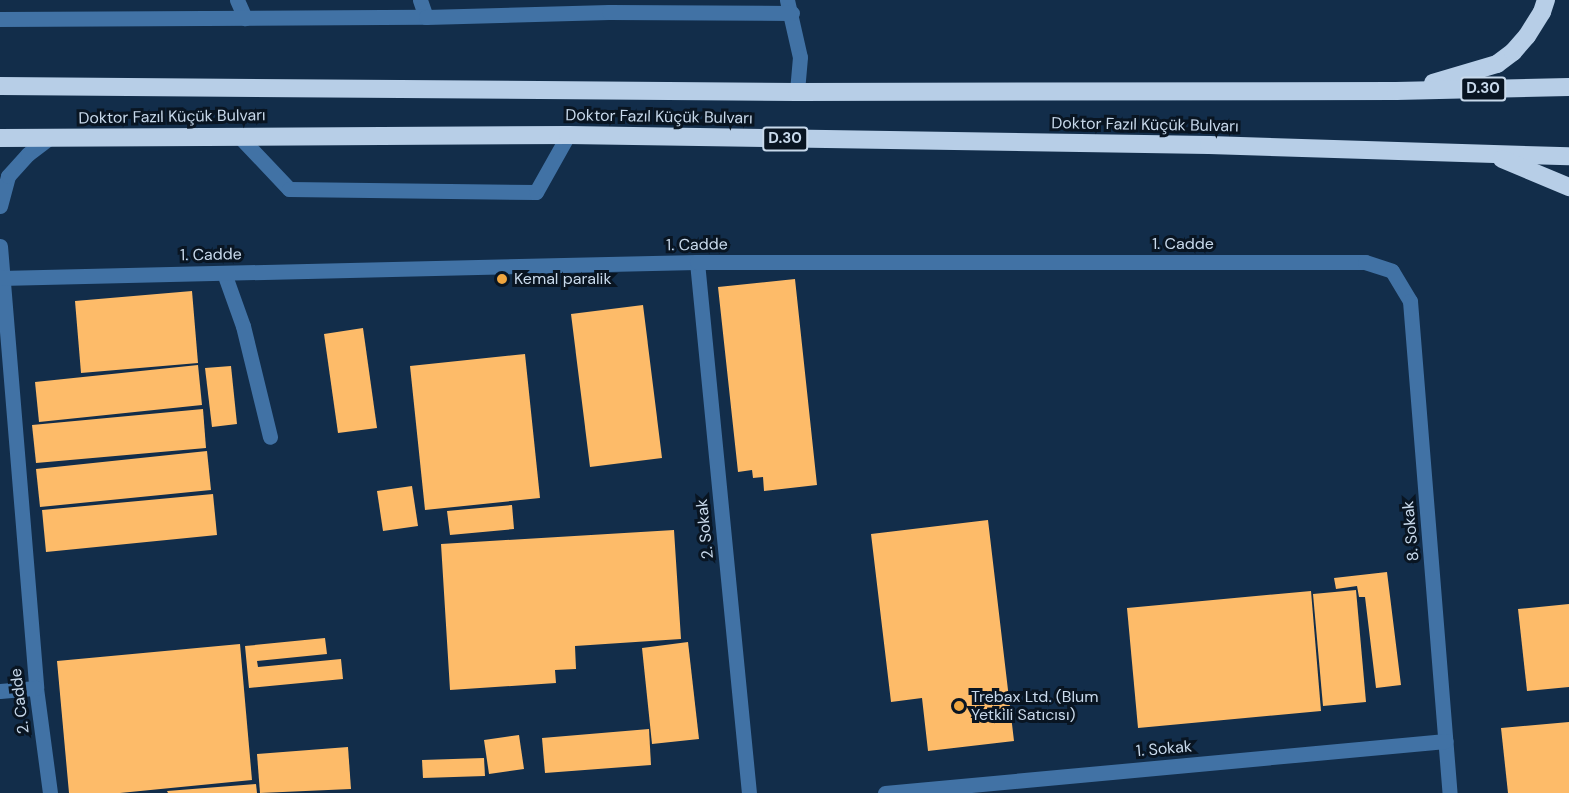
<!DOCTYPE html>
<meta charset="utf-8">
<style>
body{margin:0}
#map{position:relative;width:1569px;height:793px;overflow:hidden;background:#122d4a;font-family:"DM Sans",sans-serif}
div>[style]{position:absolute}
.building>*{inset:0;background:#fdbb69}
.minor>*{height:15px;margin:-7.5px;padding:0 7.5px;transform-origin:7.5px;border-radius:7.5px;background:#4172a5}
.highway>*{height:18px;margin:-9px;padding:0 9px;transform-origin:9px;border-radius:9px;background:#b7cee7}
.dots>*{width:16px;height:16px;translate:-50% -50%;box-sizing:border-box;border:3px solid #091522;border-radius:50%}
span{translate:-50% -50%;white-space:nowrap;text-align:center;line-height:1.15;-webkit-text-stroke:6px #091522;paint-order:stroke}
.shield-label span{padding:2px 4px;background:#091522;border:2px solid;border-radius:4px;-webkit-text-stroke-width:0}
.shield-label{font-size:15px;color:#c8d9eb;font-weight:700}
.street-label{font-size:16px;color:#c8d9eb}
.poi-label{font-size:16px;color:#c8d9eb}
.left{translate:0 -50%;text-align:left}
</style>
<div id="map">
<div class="building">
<i style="clip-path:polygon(795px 279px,817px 485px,764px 491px,763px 477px,753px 478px,752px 470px,738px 472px,718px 287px)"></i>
<i style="clip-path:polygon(192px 291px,198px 363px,81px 373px,75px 301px)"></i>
<i style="clip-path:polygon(643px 305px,662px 458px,590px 467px,571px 314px)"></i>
<i style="clip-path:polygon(363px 328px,377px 428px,338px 433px,324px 334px)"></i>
<i style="clip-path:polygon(525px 354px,540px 498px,425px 510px,410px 366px)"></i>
<i style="clip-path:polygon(198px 365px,202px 405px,39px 422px,35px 382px)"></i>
<i style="clip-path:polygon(231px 366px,237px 424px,212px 427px,205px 368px)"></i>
<i style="clip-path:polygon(203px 409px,206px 448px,36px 463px,32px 425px)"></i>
<i style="clip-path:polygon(207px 451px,211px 490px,40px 507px,36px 469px)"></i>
<i style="clip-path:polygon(412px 486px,418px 526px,383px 531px,377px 491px)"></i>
<i style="clip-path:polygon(213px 494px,217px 535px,46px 552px,42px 510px)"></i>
<i style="clip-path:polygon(512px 505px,514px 529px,450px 535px,447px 511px)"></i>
<i style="clip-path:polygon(988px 520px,1014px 741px,928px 751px,922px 698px,891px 702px,871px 534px)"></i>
<i style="clip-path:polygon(674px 530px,681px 639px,575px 646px,576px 669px,555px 670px,556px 683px,450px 690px,441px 544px)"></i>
<i style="clip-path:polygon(1387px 572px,1401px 685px,1376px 688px,1365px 597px,1359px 597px,1357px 586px,1336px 589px,1334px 578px)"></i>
<i style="clip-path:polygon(1356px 590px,1366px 702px,1323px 706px,1313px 594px)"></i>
<i style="clip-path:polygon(1311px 591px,1321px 711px,1138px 728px,1127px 608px)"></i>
<i style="clip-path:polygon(1569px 604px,1569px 687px,1527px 691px,1518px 609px)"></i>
<i style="clip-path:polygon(325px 638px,327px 654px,257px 661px,258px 667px,341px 659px,343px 679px,249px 688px,245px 646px)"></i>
<i style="clip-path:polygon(688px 642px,699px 739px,652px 744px,642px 648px)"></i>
<i style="clip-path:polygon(240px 644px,252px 780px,120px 793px,69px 793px,57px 661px)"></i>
<i style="clip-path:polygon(1569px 722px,1569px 793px,1508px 793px,1501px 728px)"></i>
<i style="clip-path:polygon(649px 729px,651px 765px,545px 773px,542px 738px)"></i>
<i style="clip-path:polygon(519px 735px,524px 769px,489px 774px,484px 740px)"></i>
<i style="clip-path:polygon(348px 747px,351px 789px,260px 793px,257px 754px)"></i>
<i style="clip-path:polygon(484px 758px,485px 776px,423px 778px,422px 760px)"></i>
<i style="clip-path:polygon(256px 784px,257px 793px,168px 793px,167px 791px)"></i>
</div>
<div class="minor">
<i style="left:237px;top:0;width:20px;rotate:66deg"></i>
<i style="left:420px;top:0;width:18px;rotate:71deg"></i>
<i style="left:787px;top:0;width:58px;rotate:77.2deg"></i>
<i style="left:800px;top:57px;width:35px;rotate:95deg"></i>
<i style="left:0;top:19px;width:426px;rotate:-0.3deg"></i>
<i style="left:426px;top:17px;width:183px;rotate:-1.6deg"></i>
<i style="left:609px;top:12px;width:183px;rotate:0.3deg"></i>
<i style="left:238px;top:135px;width:74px;rotate:46.6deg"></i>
<i style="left:289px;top:189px;width:247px;rotate:0.7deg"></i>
<i style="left:536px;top:192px;width:65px;rotate:-60.7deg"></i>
<i style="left:0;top:206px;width:31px;rotate:-75deg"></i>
<i style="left:8px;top:176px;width:30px;rotate:-48deg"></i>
<i style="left:28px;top:154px;width:26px;rotate:-37deg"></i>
<i style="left:0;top:246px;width:443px;rotate:85.3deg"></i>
<i style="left:36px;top:688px;width:106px;rotate:82.4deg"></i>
<i style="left:697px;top:262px;width:534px;rotate:84.41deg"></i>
<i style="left:224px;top:273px;width:56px;rotate:70.3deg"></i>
<i style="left:243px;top:326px;width:114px;rotate:76.3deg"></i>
<i style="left:0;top:278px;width:697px;rotate:-1.32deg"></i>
<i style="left:697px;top:262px;width:668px"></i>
<i style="left:1365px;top:262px;width:28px;rotate:18deg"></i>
<i style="left:1392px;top:271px;width:35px;rotate:59deg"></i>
<i style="left:1410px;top:301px;width:494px;rotate:85.4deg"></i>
<i style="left:0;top:691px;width:36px;rotate:-5deg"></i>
<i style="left:885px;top:793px;width:563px;rotate:-5.3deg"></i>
</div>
<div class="highway">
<i style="left:1433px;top:83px;width:67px;rotate:-16.5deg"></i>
<i style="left:1497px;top:64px;width:20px;rotate:-37deg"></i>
<i style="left:1513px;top:52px;width:21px;rotate:-49deg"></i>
<i style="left:1527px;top:36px;width:28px;rotate:-58deg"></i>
<i style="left:1542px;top:12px;width:13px;rotate:-72deg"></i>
<i style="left:0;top:86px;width:797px;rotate:0.43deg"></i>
<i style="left:797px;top:92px;width:599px;rotate:-0.1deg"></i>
<i style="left:1396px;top:91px;width:173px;rotate:-1.3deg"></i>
<i style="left:0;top:138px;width:568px;rotate:-0.3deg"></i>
<i style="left:568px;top:135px;width:641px;rotate:0.89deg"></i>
<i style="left:1209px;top:145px;width:360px;rotate:1.8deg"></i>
<i style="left:1502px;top:159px;width:73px;rotate:22.7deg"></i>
</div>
<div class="dots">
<i style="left:502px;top:279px;background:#f0a63f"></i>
<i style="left:959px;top:706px;background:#f0a63f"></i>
</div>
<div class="shield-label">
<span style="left:1483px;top:89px">D.30</span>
<span style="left:785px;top:139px">D.30</span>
</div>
<div class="street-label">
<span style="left:172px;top:117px;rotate:-1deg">Doktor Fazıl Küçük Bulvarı</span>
<span style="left:659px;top:117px;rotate:1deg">Doktor Fazıl Küçük Bulvarı</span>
<span style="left:1145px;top:125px;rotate:1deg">Doktor Fazıl Küçük Bulvarı</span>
<span style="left:1183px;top:244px">1. Cadde</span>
<span style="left:697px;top:245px;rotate:-1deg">1. Cadde</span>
<span style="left:211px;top:255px;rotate:-1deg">1. Cadde</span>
<span style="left:705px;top:529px;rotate:-96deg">2. Sokak</span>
<span style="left:1411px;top:531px;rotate:-95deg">8. Sokak</span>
<span style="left:20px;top:701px;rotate:-97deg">2. Cadde</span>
<span style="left:1164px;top:749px;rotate:-5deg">1. Sokak</span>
</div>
<div class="poi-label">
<span class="left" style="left:514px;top:279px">Kemal paralik</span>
<span class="left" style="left:971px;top:706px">Trebax Ltd. (Blum<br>Yetkili Satıcısı)</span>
</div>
</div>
